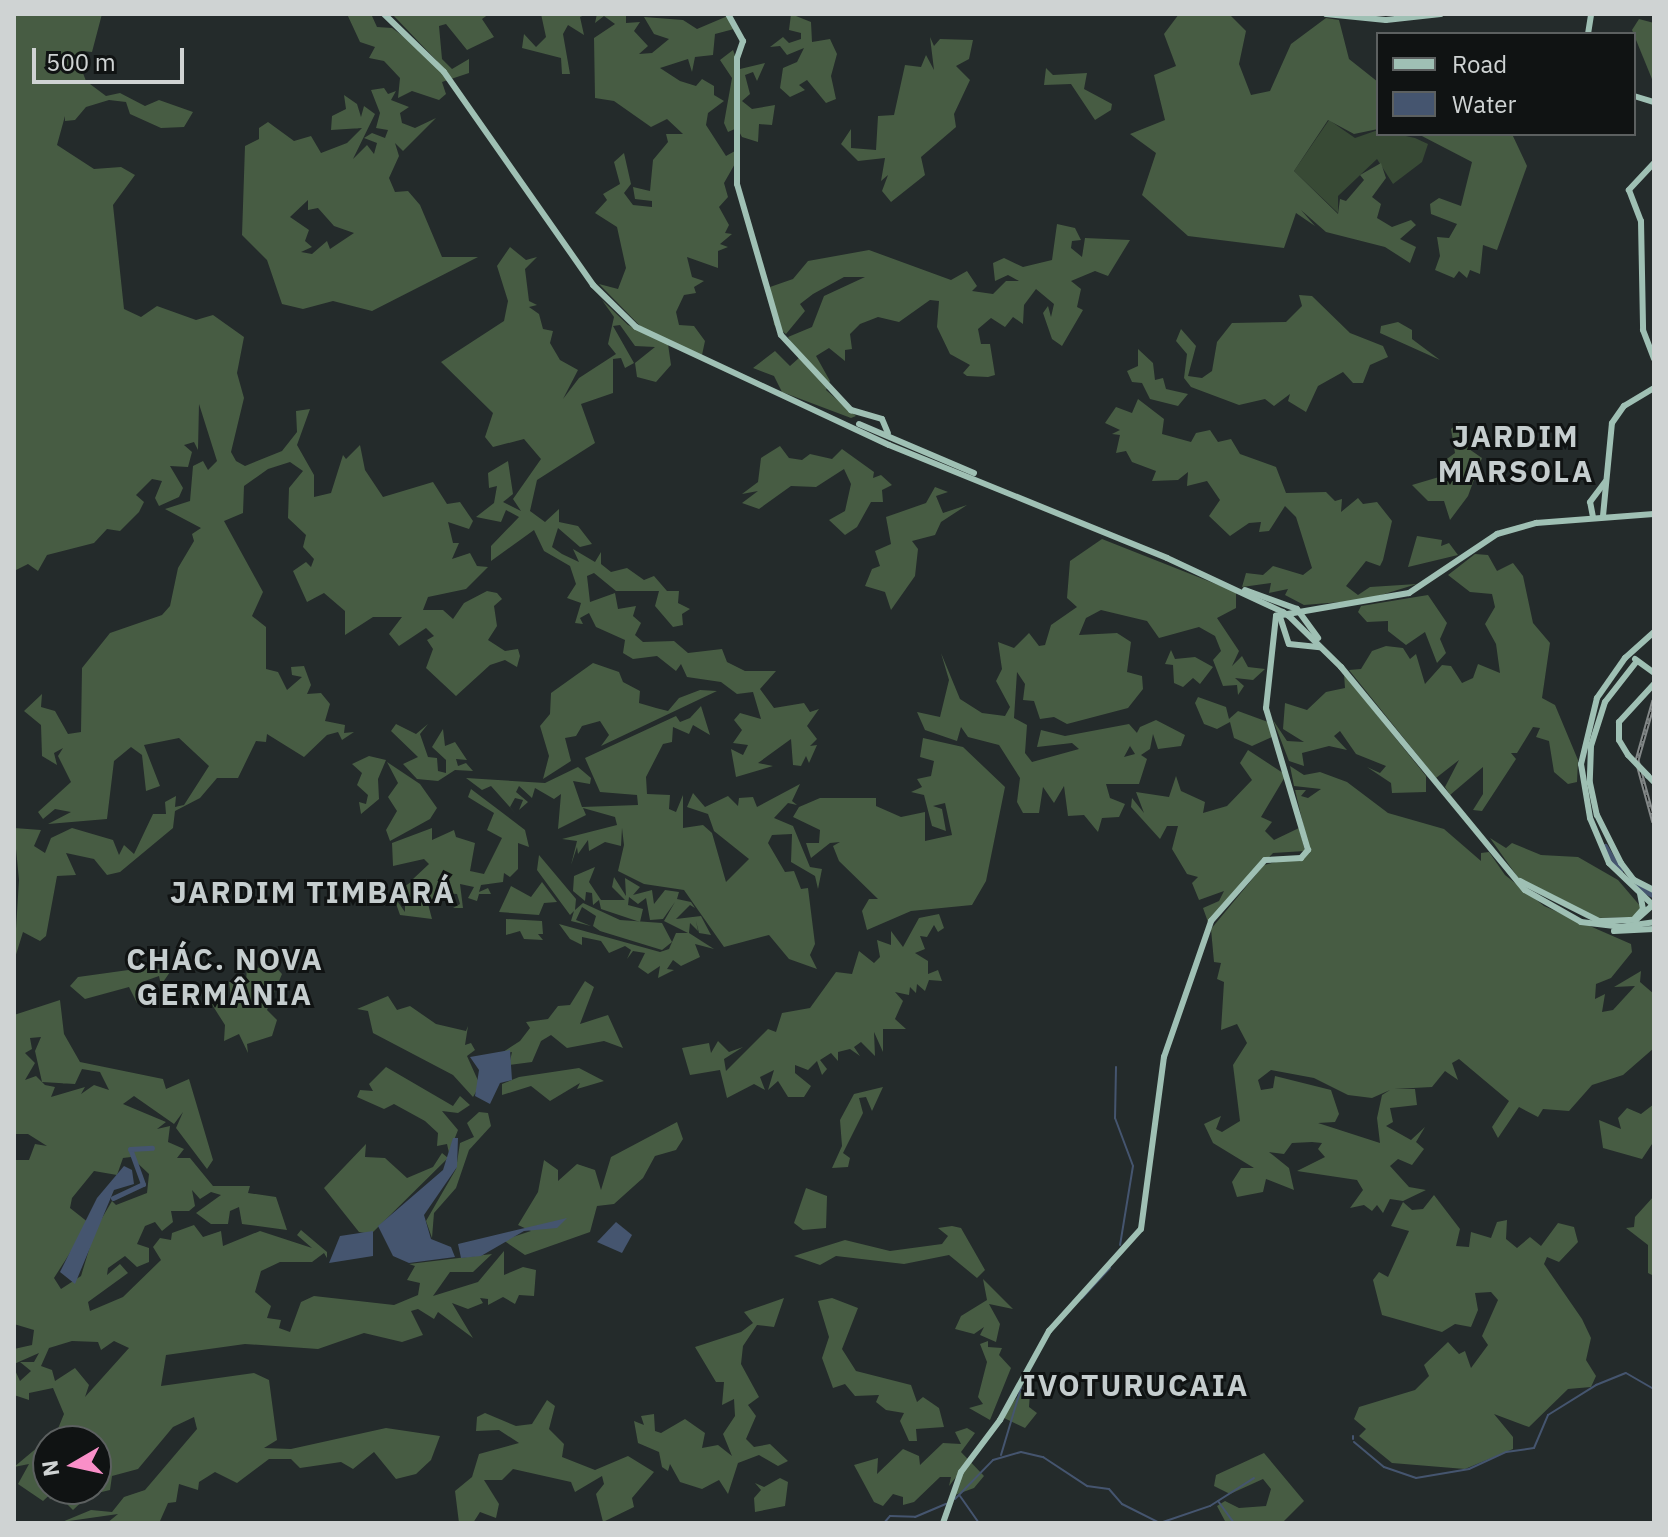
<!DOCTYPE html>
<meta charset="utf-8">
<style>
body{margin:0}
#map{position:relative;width:1668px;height:1537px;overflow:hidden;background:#242b2b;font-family:"IBM Plex Sans",sans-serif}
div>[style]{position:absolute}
.green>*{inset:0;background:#384a35}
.forest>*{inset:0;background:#475c43}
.water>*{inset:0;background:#45556f}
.stream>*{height:2px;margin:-1px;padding:0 1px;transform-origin:1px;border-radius:1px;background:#45556f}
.river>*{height:5px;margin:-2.5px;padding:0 2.5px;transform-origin:2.5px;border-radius:2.5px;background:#45556f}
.major>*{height:6px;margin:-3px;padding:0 3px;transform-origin:3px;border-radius:3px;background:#9fc0b4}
.rail>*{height:5px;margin-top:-2.5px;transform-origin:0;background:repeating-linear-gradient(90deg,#101313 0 6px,#838888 0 12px);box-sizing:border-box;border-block:2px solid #838888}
.major-bridge>*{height:6px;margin:-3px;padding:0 3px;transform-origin:3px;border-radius:3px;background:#9fc0b4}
span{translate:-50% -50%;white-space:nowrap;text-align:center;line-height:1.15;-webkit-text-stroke:6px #101313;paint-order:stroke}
.district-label{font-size:30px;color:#c5cdce;font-weight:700;letter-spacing:2px}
.frame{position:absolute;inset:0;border:16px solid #cfd3d3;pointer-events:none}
.legend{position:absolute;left:1376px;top:32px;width:260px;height:104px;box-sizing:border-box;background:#101313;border:2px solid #5c6060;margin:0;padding:10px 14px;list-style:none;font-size:24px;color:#cfd3d3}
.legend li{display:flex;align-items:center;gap:16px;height:40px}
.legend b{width:40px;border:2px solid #5c6060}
.north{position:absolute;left:32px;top:1425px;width:80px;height:80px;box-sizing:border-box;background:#101313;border:2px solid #5c6060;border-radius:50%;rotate:261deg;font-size:22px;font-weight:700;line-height:32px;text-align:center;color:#cfd3d3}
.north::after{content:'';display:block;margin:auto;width:28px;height:36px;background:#f98fc8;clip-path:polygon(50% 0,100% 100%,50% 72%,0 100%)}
.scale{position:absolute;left:32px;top:48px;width:152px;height:36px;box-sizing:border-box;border:4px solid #cfd3d3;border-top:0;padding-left:10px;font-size:24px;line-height:28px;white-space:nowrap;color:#cfd3d3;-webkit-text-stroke:6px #101313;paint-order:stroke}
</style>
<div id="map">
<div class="green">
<i style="clip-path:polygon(1329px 120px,1355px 138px,1378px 130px,1415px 138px,1428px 144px,1422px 162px,1393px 184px,1377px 159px,1338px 196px,1338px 213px,1294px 171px)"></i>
</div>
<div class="forest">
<i style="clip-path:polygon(14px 14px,102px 14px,92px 52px,83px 51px,78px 60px,86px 81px,106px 96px,120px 93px,145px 106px,159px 100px,193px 112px,184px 127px,161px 128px,130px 114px,126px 102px,109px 100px,86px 107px,75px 120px,65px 121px,65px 116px,57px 145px,94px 169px,121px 167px,135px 175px,113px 205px,124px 309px,141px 317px,157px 306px,196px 320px,213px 315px,244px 337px,237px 373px,244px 398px,231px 452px,236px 461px,245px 466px,282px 451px,297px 432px,296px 411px,310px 409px,297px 445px,314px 475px,314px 497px,331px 493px,343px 455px,346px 459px,360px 445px,365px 470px,383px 497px,433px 482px,447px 504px,460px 502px,473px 521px,469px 529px,448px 522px,453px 543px,459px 543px,452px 559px,470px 553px,477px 566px,488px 567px,466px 589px,428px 597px,423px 610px,443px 610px,453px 619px,464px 603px,487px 591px,497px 593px,502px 599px,494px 606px,497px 626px,488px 640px,505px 651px,518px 649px,520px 656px,517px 667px,505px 660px,490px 665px,456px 696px,426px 668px,433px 649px,427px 640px,434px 636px,426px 628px,399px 646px,389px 634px,402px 617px,373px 617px,345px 635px,345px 611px,324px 593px,307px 602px,293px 571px,306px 562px,311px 567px,314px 559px,303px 547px,306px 535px,288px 518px,289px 488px,303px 471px,290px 462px,268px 469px,244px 486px,243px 513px,224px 521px,263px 592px,252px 616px,266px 627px,266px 669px,278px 672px,287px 690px,302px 677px,292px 675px,291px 667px,304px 666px,311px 685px,307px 694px,321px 693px,330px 704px,325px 721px,345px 725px,344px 733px,354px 732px,342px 740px,338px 732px,327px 735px,304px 757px,267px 734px,266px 742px,256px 741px,238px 778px,217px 778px,200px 798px,175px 811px,173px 828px,120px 872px,107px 875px,94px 859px,66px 853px,76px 875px,57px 876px,46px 936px,40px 941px,23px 932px,14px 961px,19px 880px,14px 828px,41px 830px,34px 846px,45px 853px,51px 838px,72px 828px,113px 840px,119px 855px,124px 845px,134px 854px,153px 814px,166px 814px,165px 802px,176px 796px,175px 807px,184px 805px,209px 766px,179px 738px,144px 745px,160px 786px,146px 791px,142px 755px,131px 747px,114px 761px,107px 819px,48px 824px,71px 812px,55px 809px,43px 819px,38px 812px,71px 782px,58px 756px,63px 748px,54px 753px,57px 765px,42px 756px,41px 725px,24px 711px,42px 694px,41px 707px,55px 711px,68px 734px,81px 732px,82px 668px,110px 633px,162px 615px,170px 606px,178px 568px,194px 541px,192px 534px,201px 528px,165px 509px,190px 501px,193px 466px,203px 461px,208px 470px,217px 461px,199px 404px,198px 450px,194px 442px,184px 445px,192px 452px,188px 467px,170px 466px,183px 488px,179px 497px,159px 506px,155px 498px,162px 481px,152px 479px,136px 495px,144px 502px,139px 512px,120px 531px,107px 529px,94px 543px,47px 555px,38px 571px,28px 564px,14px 571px)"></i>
<i style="clip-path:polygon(347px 14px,372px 16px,377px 27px,392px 28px,438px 62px,392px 14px,489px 14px,482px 19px,494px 37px,467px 50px,446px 24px,439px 26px,442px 59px,452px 69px,469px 59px,469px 73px,442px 82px,446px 94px,439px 100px,412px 91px,398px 98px,400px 78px,384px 61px,369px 58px,375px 47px,360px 42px)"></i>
<i style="clip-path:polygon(541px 14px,587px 14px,580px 17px,584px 35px,568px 25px,563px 34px,570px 74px,562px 74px,561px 58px,522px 48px,524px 34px,536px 47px,546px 37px)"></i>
<i style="clip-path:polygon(597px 14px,626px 14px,626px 23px,640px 22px,634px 31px,648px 46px,639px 54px,652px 53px,669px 39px,654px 34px,644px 17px,683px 20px,697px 29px,730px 15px,734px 29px,715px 34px,713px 55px,695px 57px,692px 72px,688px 59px,660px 68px,680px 81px,696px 86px,702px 79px,714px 86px,714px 95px,724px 101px,708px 113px,706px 125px,726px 156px,735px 151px,736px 162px,724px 183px,728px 197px,719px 207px,729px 225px,725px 233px,732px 234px,720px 244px,728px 247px,718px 251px,718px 268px,687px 257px,692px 277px,704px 281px,694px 287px,696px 293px,684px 295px,676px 312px,679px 325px,694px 326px,705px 341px,702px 355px,642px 328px,599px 284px,618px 289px,626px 268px,617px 227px,595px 213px,607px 200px,603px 194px,620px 184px,614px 162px,624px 153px,631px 184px,624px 193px,633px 205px,652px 207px,652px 201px,635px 199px,633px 187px,650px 191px,653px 160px,668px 142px,666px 134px,683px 134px,667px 119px,651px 127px,614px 101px,595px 98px,594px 38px,615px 24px,604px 16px,595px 23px)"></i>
<i style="clip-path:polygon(791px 14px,811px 22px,812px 42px,830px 39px,837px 54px,831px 76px,836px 99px,826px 103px,807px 80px,799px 85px,805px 90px,790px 97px,780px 88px,783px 68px,797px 62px,804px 48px,787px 55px,780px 46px,770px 47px,783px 37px,789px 43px,801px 39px,801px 33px,789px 30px)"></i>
<i style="clip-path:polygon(1179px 14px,1229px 14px,1246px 31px,1239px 64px,1251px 95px,1270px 91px,1291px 44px,1326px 18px,1339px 20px,1349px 59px,1378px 82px,1378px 129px,1354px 134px,1328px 120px,1294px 171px,1338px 214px,1340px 199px,1346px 201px,1364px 180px,1360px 175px,1381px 163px,1386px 178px,1372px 197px,1381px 204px,1377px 218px,1392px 227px,1411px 220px,1416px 225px,1400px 239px,1416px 247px,1410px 263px,1385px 247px,1326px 232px,1301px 210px,1315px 226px,1296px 213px,1284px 248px,1188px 236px,1142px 195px,1156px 153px,1130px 134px,1165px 120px,1154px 75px,1176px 66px,1164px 34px)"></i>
<i style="clip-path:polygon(1639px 19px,1654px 23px,1654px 84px,1632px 30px)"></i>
<i style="clip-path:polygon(930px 37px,934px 46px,940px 39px,973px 40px,969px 59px,956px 66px,970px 80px,954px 114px,956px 127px,921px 157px,925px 175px,891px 202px,882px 191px,888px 175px,881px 181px,885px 158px,858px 161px,841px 144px,851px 129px,851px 148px,876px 150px,878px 116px,894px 115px,905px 65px,921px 67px,926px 55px,934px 70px)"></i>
<i style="clip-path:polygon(733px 50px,740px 69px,765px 63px,757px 81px,753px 72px,745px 75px,750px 94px,742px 101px,752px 109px,775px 105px,772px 125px,759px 124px,758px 142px,742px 137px,737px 128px,728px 132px,724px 123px,732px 78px,720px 60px)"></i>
<i style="clip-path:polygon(1046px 68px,1053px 75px,1087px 73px,1084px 89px,1112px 104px,1111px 110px,1095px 120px,1071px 84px,1044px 85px)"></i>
<i style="clip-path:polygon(evenodd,384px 88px,388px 94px,396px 91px,391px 100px,409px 107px,400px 113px,402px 123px,415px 128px,436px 118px,403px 151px,395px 143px,399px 156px,389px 178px,395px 192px,408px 191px,420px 205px,442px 257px,478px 257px,372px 311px,333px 301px,303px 309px,282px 304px,267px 260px,242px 235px,245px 146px,259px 139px,259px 128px,268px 122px,294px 141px,311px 136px,321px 153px,347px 143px,362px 128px,331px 130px,332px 116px,346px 109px,344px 95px,357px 104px,361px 117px,364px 106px,375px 114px,353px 159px,367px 145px,374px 154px,377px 143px,364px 138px,372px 133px,385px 138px,388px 130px,376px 128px,380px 113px,371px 90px,384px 88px,308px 200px,308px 210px,318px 208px,334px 226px,354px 233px,330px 249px,327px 241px,312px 254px,301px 252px,312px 247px,305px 241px,309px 230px,290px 217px,308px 200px)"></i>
<i style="clip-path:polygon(1418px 134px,1512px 134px,1527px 166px,1497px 250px,1483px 245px,1480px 274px,1470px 270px,1467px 278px,1459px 271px,1454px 278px,1435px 270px,1440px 256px,1437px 237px,1449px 238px,1457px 224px,1431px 214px,1430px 204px,1439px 198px,1461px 206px,1472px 162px)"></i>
<i style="clip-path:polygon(1057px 224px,1075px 228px,1081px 240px,1072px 241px,1071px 248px,1082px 257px,1085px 238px,1130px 240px,1108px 276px,1095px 271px,1071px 281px,1081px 289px,1077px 307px,1083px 310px,1062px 346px,1052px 339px,1043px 313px,1048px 306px,1051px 317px,1054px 304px,1036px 289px,1024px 305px,1023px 324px,1013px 317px,1005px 327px,991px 318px,978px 329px,981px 344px,990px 344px,995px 375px,988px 377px,967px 376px,963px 373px,970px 365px,950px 354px,937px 327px,939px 301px,930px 300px,899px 322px,878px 317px,860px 324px,850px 334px,852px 349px,845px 350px,845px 361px,829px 348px,816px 356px,830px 381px,826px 390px,856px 416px,851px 418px,782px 392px,774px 376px,753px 368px,775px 351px,790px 366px,800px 357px,788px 337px,812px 327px,824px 296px,865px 277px,844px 277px,813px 294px,800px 304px,805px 311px,786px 334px,774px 325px,770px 287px,793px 279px,808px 261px,869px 250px,951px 280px,967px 271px,977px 286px,972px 291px,993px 294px,1006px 281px,1019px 281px,1008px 275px,995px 281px,993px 263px,1004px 258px,1023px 267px,1052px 260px)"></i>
<i style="clip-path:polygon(510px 247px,526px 260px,537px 257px,525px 269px,529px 301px,537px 305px,529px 307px,539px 314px,543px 329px,553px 331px,550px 343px,560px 360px,578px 370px,563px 399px,579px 378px,616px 354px,608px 344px,614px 317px,602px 300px,628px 325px,668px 344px,671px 365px,656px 382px,637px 377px,635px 363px,655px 347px,635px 346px,620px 325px,613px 326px,634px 363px,625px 368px,621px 358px,613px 359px,613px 393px,581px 404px,595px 443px,537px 480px,530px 511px,545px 522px,559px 509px,559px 522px,578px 526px,592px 544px,580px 547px,558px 528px,552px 547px,562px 554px,579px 562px,573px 549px,595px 562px,601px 552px,601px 564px,611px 572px,627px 568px,644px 580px,654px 576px,667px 591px,679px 591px,678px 603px,690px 609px,682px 614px,683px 625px,673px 627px,655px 606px,659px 591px,616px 591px,594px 573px,587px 576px,590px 602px,615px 593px,618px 609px,636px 606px,633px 616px,641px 623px,635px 635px,643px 642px,674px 641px,688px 653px,722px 649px,727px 662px,745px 671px,776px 671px,760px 689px,774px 708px,804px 703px,810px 712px,819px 709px,807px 726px,817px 739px,810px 746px,817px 745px,809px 763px,806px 756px,801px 766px,793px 765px,791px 739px,758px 763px,773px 766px,736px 777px,731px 749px,743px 755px,748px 745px,733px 743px,742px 730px,734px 720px,740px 713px,761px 719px,753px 692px,737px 694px,721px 682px,687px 677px,681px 664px,676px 671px,657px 656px,633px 659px,623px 653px,625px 640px,596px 627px,589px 613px,580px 618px,583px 624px,575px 623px,581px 603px,567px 598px,576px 584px,570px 566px,544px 551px,534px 530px,491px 561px,491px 546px,519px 517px,506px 510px,501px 522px,476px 517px,494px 503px,497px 486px,489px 488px,488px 473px,508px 461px,513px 494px,503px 502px,521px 511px,513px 499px,541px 459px,524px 439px,493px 447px,485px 437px,493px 413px,441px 362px,504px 321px,508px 301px,497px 266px)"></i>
<i style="clip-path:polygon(1299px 295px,1312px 296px,1350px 333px,1383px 346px,1388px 357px,1370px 365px,1363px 383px,1353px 383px,1343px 372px,1318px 386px,1306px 412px,1288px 401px,1290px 394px,1274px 406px,1265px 399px,1239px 405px,1191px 387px,1184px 378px,1187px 354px,1176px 341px,1181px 329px,1196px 346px,1188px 376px,1202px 378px,1212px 371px,1217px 342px,1232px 323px,1286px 322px,1302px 306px)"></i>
<i style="clip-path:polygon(1398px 322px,1412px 330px,1412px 339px,1440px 360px,1380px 333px,1381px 326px)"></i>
<i style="clip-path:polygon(1138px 349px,1153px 363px,1155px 380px,1163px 378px,1166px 389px,1188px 394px,1178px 406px,1150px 399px,1142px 383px,1132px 382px,1127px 371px,1138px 366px)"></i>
<i style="clip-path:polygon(1138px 399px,1164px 419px,1162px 434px,1191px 442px,1196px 433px,1210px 430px,1218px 442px,1231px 439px,1240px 454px,1276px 467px,1286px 493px,1326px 492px,1335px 501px,1342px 499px,1341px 512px,1358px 498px,1363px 504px,1377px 502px,1392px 521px,1383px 560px,1380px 566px,1366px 561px,1346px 586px,1358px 595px,1370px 587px,1417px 584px,1365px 600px,1304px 605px,1285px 595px,1288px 589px,1269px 593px,1271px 583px,1242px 587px,1246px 573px,1263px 575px,1273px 566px,1303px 575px,1312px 568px,1296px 517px,1285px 506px,1269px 531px,1259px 532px,1261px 522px,1249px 523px,1230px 536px,1209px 516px,1220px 500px,1207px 481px,1187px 486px,1188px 472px,1178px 480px,1152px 481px,1156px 471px,1132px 462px,1126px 451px,1116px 453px,1120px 435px,1112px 434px,1120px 430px,1105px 423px,1116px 407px,1132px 413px)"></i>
<i style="clip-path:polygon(1459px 422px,1472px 443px,1469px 449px,1482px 458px,1468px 496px,1450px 520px,1444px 501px,1428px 501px,1412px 485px,1439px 477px,1444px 461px,1455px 453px,1451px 429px)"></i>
<i style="clip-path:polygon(780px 446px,789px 458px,802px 460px,810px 454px,832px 459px,842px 449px,874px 472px,873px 478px,881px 475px,892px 485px,882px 490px,883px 502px,871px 502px,857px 527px,845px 535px,829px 520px,845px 511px,851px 484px,844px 469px,816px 487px,791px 486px,759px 509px,742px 503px,758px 491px,742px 494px,758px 482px,761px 458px)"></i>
<i style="clip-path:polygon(935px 487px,948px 492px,936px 496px,943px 513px,967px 505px,941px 522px,935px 535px,912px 541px,918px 549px,915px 576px,891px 610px,885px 592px,865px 586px,872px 569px,880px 566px,875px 551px,891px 544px,886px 517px,926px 503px)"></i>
<i style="clip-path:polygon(1417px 536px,1442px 540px,1441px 546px,1449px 543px,1458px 555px,1408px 567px)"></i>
<i style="clip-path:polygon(1102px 539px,1236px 592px,1236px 608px,1217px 618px,1239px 651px,1232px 666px,1242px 656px,1248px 667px,1265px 669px,1253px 680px,1235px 678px,1244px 686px,1238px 695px,1237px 685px,1223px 686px,1213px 660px,1221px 651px,1215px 636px,1199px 627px,1159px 638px,1147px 621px,1101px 610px,1086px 618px,1079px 635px,1117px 633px,1131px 642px,1127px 672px,1142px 676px,1143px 689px,1128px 708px,1067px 724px,1054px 717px,1040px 719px,1034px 701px,1023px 700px,1025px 684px,1017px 672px,1014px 718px,1027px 725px,1025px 753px,1032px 762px,1079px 749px,1072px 743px,1037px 747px,1041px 730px,1065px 736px,1129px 724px,1137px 733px,1124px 757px,1135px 754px,1130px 746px,1140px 727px,1156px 720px,1185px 735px,1181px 746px,1158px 749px,1153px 734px,1150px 749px,1141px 755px,1147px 759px,1139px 784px,1106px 784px,1110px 798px,1125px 804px,1119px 817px,1102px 818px,1098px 832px,1084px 815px,1068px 816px,1064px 786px,1054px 803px,1043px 787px,1039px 813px,1023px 813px,1017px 802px,1020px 778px,999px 745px,968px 737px,961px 727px,957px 741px,925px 730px,917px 712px,940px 717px,949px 680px,941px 653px,960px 699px,982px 713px,1005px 716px,1010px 707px,996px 681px,1002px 669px,998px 642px,1014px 648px,1029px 633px,1039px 646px,1045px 645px,1051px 625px,1077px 607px,1067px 598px,1070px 561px)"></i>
<i style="clip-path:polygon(1475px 554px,1488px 555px,1497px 571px,1513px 563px,1523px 576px,1533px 623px,1550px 643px,1542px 698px,1555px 705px,1578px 760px,1577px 782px,1568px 784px,1554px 772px,1549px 741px,1536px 737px,1540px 728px,1533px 727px,1517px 753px,1511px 753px,1516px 759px,1482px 811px,1473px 810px,1483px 794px,1483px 767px,1450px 795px,1445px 787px,1459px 760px,1436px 778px,1349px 670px,1361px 669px,1372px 651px,1386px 646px,1403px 648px,1410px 659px,1416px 654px,1425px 684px,1442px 665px,1451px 666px,1462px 683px,1473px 678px,1478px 664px,1500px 673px,1496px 644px,1485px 624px,1495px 607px,1492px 594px,1470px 592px,1448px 575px)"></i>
<i style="clip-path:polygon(1428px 595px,1447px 623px,1440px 639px,1446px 653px,1437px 663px,1425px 632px,1406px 645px,1388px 631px,1388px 621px,1367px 622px,1358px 612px,1361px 606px)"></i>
<i style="clip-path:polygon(1171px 650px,1175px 659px,1195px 657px,1213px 667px,1200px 684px,1193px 678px,1183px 687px,1174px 683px,1173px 665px,1165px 664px)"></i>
<i style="clip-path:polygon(593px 663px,619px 672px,623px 682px,640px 691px,639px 703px,656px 708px,668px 711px,679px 698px,700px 690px,717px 691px,601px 746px,609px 735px,600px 721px,582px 726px,576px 736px,565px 738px,571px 761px,543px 779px,549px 756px,540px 726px,550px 714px,551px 693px)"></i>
<i style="clip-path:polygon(1344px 674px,1426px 776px,1426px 792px,1392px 793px,1391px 783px,1367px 767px,1380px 773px,1386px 766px,1356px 754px,1340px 731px,1334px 736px,1347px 750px,1329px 746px,1302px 753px,1304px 766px,1289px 761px,1273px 720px,1287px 741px,1304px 742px,1283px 729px,1285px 703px,1307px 710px,1326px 692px,1345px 688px)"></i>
<i style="clip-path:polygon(1198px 697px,1226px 707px,1229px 719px,1238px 711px,1268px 722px,1274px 736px,1252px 746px,1234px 738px,1230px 722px,1217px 729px,1204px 724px,1195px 703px)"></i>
<i style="clip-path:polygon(701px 706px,710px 735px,693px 725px,689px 734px,673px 727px,672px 742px,663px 744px,646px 777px,647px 794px,670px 795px,669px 809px,676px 812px,683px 795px,683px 828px,703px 825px,712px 833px,726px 882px,749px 859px,714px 831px,708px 814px,687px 807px,693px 793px,705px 807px,728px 796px,738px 806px,739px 798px,753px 797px,757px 807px,800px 784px,792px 801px,797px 805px,788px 803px,774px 818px,793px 826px,810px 867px,822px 869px,818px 889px,815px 876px,791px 862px,792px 834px,772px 835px,768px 843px,785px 872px,794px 871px,801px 889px,808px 888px,815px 944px,810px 955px,817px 969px,789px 959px,769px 935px,724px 947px,684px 890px,644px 884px,618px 871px,624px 845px,622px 828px,621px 846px,605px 842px,589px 851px,588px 840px,578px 854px,577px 847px,571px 865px,577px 841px,562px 839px,617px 825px,615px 817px,583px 808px,586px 815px,558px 829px,561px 794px,554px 799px,535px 788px,532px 798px,519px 786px,516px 792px,528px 802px,519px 810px,523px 800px,515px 798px,510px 807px,516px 814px,491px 786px,482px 790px,466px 778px,545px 783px,578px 767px,591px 778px,590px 784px,573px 781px,582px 807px,638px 805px,637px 795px,600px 792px,585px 758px,676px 716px,680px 722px,690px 718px)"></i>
<i style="clip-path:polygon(396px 724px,416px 734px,428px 724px,420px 734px,428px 757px,437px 758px,438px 771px,446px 773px,446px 760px,432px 747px,443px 729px,445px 746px,455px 742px,467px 760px,456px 759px,458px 766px,466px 763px,473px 771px,455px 770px,438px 781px,417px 779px,403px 764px,418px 757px,391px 731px)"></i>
<i style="clip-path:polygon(923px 738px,963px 747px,1005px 787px,986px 881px,972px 905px,911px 911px,867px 930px,862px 911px,869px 899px,878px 899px,839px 861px,833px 846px,840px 842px,830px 843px,811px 858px,806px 843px,819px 843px,820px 830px,793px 817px,799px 807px,820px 798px,876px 798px,876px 806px,901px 817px,925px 812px,925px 841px,952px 835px,945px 803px,933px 806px,942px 809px,946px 831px,932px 826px,924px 795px,911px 792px,922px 787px,917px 779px,931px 776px,934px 761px,920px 757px)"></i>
<i style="clip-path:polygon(1248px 750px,1286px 775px,1261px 817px,1272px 822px,1265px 831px,1274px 840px,1299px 828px,1305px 851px,1273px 853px,1208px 922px,1203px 908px,1219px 901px,1224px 891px,1199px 900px,1192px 883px,1198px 877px,1187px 874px,1172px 849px,1178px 826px,1167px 826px,1160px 839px,1131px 807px,1132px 798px,1144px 813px,1136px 792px,1169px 797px,1176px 776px,1181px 791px,1205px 802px,1203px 813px,1227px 806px,1252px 780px,1240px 763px)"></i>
<i style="clip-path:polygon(369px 756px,386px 760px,378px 779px,379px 799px,361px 814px,359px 802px,366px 804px,368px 795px,357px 785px,362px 773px,352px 764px)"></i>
<i style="clip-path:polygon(387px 762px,420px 784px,437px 808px,430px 819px,390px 841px,386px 830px,397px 811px,388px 797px,398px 783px)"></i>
<i style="clip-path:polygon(evenodd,1290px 766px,1304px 775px,1320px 772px,1347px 782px,1388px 813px,1444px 829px,1481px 861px,1481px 853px,1489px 852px,1505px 875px,1544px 906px,1631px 944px,1632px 952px,1611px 978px,1596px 984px,1595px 999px,1605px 994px,1602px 1012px,1613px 1010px,1635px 986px,1614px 987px,1641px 971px,1640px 982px,1654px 994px,1654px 1048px,1623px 1075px,1592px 1085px,1569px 1111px,1543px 1109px,1538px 1117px,1519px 1107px,1498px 1138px,1492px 1127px,1509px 1101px,1459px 1059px,1452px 1063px,1458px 1080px,1445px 1071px,1432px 1087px,1394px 1089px,1415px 1089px,1417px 1105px,1390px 1108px,1393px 1122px,1386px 1126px,1411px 1140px,1425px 1127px,1416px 1142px,1424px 1149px,1412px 1165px,1398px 1159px,1390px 1166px,1409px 1187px,1426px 1190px,1403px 1201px,1390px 1199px,1383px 1213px,1377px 1205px,1372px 1211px,1364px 1205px,1350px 1208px,1363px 1190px,1357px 1180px,1297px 1171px,1325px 1157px,1318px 1149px,1322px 1143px,1312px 1142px,1292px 1143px,1284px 1154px,1269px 1152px,1289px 1168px,1294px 1190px,1266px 1179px,1263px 1192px,1237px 1197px,1232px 1182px,1241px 1168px,1254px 1168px,1213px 1143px,1204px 1124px,1221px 1116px,1216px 1129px,1222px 1132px,1240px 1121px,1233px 1065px,1247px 1043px,1237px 1024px,1221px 1030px,1224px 982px,1217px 979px,1221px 963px,1214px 962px,1211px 929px,1264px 865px,1310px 853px,1295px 790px,1306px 790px,1301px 796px,1308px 798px,1321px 789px,1294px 786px,1290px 766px,1271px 1070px,1314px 1078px,1348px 1095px,1372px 1098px,1390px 1090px,1382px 1095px,1377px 1118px,1380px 1143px,1318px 1123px,1335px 1122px,1339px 1114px,1331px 1090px,1275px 1076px,1273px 1088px,1261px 1090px,1258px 1080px,1271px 1070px)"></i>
<i style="clip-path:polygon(471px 789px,525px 830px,529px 847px,518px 843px,518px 869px,510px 877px,504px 873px,503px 882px,481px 885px,479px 892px,488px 888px,491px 894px,479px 894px,477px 901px,468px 898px,474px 887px,460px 884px,463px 908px,453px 908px,460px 904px,457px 894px,442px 893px,436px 903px,427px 900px,432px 919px,400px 915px,393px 895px,405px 912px,405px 901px,411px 898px,405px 893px,401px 901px,395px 893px,411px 882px,413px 891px,420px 885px,416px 893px,423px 893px,421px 880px,413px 879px,429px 864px,424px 859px,393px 866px,392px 843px,432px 828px,432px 840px,454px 830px,456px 837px,475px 843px,470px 871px,484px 874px,502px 838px,487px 830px,494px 813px,468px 797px)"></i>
<i style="clip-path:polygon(1490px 838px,1506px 848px,1512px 843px,1541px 855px,1578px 857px,1618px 880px,1641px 907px,1634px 917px,1596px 918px,1519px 879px)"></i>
<i style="clip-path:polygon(539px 855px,576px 899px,575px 910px,583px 903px,620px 920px,662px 923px,672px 942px,662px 950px,600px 931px,593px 926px,596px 916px,582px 907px,576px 920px,591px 926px,571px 921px,574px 911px,570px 915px,537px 870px)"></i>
<i style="clip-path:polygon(595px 867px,589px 882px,601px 900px,625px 900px,612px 887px,614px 877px,626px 896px,625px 878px,640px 887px,633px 895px,652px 890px,654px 904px,665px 890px,679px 892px,677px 899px,691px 902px,695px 908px,690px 905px,676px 919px,701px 916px,711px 935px,699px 933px,696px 921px,698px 931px,690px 923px,689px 933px,714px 949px,695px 944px,700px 957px,681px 966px,673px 960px,667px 969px,674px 970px,658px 978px,660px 966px,648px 974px,638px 967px,645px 953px,633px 951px,627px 959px,631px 950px,625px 946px,609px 953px,601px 941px,582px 937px,582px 945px,570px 939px,559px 924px,660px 952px,669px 949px,676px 933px,688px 933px,664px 921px,675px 902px,663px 919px,650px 920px,646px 898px,638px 904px,629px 897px,628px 905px,643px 909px,640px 922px,601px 909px,599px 900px,593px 905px,592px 893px,586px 892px,585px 901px,573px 891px,574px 876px)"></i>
<i style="clip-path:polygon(542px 882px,557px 902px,544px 903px,539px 915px,499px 912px,511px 886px,531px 897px)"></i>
<i style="clip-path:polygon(939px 914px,944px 928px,938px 932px,934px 925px,927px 937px,920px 936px,925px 949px,915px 953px,928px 961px,928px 974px,938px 970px,942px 981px,929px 980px,925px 991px,917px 984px,916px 993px,910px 987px,909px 995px,895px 992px,903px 1001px,895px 1019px,906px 1029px,883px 1029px,883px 1052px,874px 1032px,875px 1056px,861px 1042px,854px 1047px,860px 1056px,850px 1049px,838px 1052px,838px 1061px,831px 1053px,820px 1060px,827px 1069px,822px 1075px,817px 1061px,808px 1070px,795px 1065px,795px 1073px,811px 1086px,804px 1097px,788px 1097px,778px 1081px,768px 1090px,774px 1070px,760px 1077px,765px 1090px,754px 1084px,727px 1098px,720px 1070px,690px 1075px,682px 1048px,709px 1043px,711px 1053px,718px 1041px,729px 1052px,743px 1047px,724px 1059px,726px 1071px,768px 1029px,776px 1032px,782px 1013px,810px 1008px,836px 972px,852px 974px,859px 951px,874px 963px,880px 957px,877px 940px,891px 945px,891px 931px,903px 947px,919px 918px)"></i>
<i style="clip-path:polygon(506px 919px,542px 921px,543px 934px,538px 934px,543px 940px,524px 939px,520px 931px,506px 935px)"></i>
<i style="clip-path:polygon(247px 963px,255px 969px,272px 963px,282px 974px,267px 1010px,277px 1020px,272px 1036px,247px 1044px,248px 1053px,239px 1034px,224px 1041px,225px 1025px,211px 1003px,232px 1006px,229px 982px,238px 978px,246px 985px)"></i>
<i style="clip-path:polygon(150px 967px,170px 972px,161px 985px,159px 976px,142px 982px,137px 1003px,129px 987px,85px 999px,70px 986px,78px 977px)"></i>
<i style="clip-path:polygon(585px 981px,594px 987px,580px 1024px,608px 1015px,623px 1048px,604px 1041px,567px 1048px,551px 1035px,541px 1041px,532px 1062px,509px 1065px,512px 1052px,500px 1054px,520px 1041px,530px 1028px,526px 1022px,548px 1019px,558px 1006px,570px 1005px)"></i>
<i style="clip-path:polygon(388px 996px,397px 1010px,410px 1006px,436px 1024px,466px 1031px,468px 1026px,465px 1045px,471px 1043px,475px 1050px,467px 1056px,480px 1085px,473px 1097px,453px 1075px,373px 1033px,368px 1011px,357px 1009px)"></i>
<i style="clip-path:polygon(evenodd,60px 1000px,64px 1034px,80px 1062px,163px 1079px,166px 1089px,189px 1079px,213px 1160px,207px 1169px,176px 1128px,183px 1112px,174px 1124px,134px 1096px,123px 1104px,166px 1122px,157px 1129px,170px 1126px,168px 1142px,184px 1149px,177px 1158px,190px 1158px,213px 1186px,250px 1186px,248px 1193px,276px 1197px,287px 1230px,242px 1224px,239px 1207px,230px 1211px,228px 1224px,211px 1224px,196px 1213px,221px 1195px,211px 1192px,200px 1199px,192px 1190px,195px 1206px,189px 1211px,171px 1211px,173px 1222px,162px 1231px,155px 1222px,145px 1226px,137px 1244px,149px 1248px,149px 1262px,137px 1267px,125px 1256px,108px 1268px,107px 1275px,120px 1264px,128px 1273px,88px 1302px,90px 1311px,123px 1297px,161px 1260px,153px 1247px,160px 1238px,171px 1240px,172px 1233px,194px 1225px,203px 1237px,221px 1231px,223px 1246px,260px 1231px,312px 1248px,297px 1235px,301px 1230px,327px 1252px,327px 1258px,324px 1253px,312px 1262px,280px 1262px,261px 1271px,255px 1292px,271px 1306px,267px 1318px,281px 1320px,279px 1328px,290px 1332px,301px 1302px,314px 1296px,394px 1305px,418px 1295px,420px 1283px,407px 1280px,415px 1266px,409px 1264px,492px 1254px,473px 1272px,450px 1272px,433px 1296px,478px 1282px,504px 1251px,504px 1275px,523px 1267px,536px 1270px,534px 1296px,519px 1295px,515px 1304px,503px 1297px,488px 1305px,488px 1299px,480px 1298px,483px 1303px,468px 1309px,452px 1303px,473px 1338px,438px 1312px,434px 1319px,418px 1309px,411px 1311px,423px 1335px,402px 1342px,364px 1333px,318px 1349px,245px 1344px,166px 1355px,161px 1386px,254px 1373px,269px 1380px,277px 1440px,264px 1448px,291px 1449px,386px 1428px,440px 1436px,431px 1460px,416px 1474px,396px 1479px,374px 1452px,353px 1469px,341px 1462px,300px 1468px,291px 1459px,269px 1459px,237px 1483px,215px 1472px,199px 1482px,198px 1490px,179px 1484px,176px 1502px,168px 1503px,160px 1521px,107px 1523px,118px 1514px,62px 1522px,91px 1510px,112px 1512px,124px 1497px,145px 1490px,197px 1429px,194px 1417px,173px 1427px,138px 1469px,112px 1476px,110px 1490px,89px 1495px,73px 1510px,63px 1500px,49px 1499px,60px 1489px,96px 1489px,96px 1441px,48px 1441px,48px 1489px,56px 1489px,43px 1501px,18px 1484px,29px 1464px,14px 1467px,57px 1431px,64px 1414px,53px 1388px,29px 1393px,29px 1400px,14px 1395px,14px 1368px,20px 1381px,31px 1371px,20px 1362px,34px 1362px,39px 1353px,14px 1364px,14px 1349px,32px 1345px,34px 1330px,14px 1324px,14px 1160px,29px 1160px,35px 1144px,47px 1146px,28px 1134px,14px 1134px,14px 1015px,60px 1000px,41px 1037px,35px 1051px,42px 1082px,75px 1084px,82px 1069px,100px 1072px,109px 1090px,94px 1085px,81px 1094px,85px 1087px,51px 1097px,55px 1087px,45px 1085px,36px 1076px,25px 1080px,35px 1063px,25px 1053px,32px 1049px,30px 1038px,41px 1037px,60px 1000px,131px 1157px,149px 1174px,147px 1193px,116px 1205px,112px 1201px,95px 1230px,81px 1276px,61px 1289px,54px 1278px,89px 1223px,70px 1208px,72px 1198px,94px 1171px,117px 1175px,123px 1158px,131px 1157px,60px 1000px,72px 1341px,98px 1342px,101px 1350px,114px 1341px,129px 1348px,85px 1397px,89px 1385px,75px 1368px,55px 1381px,52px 1370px,41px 1366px,49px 1348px,72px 1341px)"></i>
<i style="clip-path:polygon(386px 1067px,453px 1106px,460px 1096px,470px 1105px,458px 1113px,442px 1111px,458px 1130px,449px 1153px,447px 1144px,437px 1146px,438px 1133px,425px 1121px,394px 1104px,384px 1109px,357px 1097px,360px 1090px,373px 1091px,369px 1084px)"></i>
<i style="clip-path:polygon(579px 1068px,604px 1081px,577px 1089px,580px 1083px,550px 1101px,531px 1086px,502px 1095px,502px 1084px,519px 1077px)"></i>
<i style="clip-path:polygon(883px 1087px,872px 1111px,866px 1097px,859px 1098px,863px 1113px,843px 1153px,850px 1158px,848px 1167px,832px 1168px,842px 1146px,840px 1120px,854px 1094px)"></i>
<i style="clip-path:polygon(1654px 1104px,1654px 1141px,1642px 1159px,1603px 1148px,1599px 1120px,1621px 1129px,1618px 1118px,1627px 1108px,1641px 1114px)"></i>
<i style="clip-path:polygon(479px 1112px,488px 1113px,491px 1126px,469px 1150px,456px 1188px,434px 1213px,432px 1238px,426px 1221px,456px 1169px,460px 1143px,474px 1137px,467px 1123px)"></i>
<i style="clip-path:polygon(677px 1122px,683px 1139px,676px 1150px,655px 1156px,643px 1178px,614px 1204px,597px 1206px,590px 1232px,525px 1255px,503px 1240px,531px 1231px,518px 1225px,538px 1192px,544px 1160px,558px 1170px,558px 1181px,577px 1164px,595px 1170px,601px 1190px,611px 1157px)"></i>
<i style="clip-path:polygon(366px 1144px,365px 1157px,385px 1158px,407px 1178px,433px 1167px,442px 1153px,448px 1158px,371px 1234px,359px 1232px,324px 1188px)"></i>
<i style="clip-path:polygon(806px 1188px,827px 1196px,826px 1228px,803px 1230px,794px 1223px)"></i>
<i style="clip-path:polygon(1434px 1195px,1460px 1229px,1456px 1246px,1469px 1247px,1471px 1232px,1491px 1238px,1497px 1222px,1507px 1220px,1506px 1239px,1517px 1248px,1530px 1237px,1541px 1246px,1558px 1223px,1574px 1227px,1578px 1242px,1559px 1262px,1547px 1257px,1544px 1264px,1582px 1319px,1591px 1338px,1586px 1360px,1596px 1376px,1591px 1387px,1568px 1389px,1529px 1427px,1494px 1414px,1513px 1437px,1513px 1449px,1465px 1469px,1392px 1463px,1359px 1436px,1366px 1429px,1354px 1419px,1359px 1407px,1415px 1390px,1429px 1376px,1424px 1365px,1448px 1342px,1459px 1354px,1465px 1351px,1471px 1368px,1488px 1345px,1482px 1336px,1498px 1300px,1491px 1292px,1475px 1293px,1478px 1310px,1471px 1327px,1455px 1324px,1442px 1332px,1382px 1315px,1373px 1280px,1379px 1272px,1388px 1277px,1409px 1231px,1391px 1226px,1403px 1202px,1412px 1210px,1423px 1209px)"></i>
<i style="clip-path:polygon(1654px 1196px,1654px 1276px,1648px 1273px,1648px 1245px,1626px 1228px,1634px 1227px,1635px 1217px)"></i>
<i style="clip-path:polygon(952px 1226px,961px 1228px,985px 1270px,977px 1278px,949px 1255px,904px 1264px,836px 1256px,820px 1265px,794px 1256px,845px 1240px,890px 1251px,942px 1244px,948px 1236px,938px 1228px)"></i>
<i style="clip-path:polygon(983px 1279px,1013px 1309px,989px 1304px,1000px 1324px,996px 1342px,980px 1335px,984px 1327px,974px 1334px,955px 1329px,961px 1316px,987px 1300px)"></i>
<i style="clip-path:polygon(784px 1298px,774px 1327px,757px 1325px,743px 1346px,741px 1364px,759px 1397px,748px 1405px,756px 1416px,746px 1439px,754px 1447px,770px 1444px,788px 1461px,778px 1466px,759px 1455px,738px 1463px,728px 1494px,719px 1480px,702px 1489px,680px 1482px,670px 1464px,668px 1471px,662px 1467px,659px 1452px,638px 1443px,634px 1421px,644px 1425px,641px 1416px,654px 1414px,655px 1431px,661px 1433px,685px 1419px,705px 1433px,702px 1448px,718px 1445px,732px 1456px,723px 1434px,735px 1416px,734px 1399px,722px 1405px,724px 1382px,716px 1382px,695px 1347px,741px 1332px,753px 1323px,744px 1312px)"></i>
<i style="clip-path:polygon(832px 1298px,858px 1308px,842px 1349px,856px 1371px,911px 1385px,917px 1402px,923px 1397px,939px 1408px,944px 1427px,916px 1429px,917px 1441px,909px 1441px,900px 1421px,904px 1413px,886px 1410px,876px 1402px,879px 1395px,855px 1396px,845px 1384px,833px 1388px,822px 1358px,829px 1337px,818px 1301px)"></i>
<i style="clip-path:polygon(988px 1341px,988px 1347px,1002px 1348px,999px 1355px,1011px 1368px,990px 1420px,969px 1408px,983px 1404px,978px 1397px,987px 1362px,980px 1344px)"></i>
<i style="clip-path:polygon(1031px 1379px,1029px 1407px,1037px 1413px,1025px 1428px,1002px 1417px)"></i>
<i style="clip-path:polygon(547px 1400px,555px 1406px,549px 1429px,564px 1444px,562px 1457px,595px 1470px,628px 1456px,654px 1472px,632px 1498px,634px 1507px,603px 1522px,596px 1494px,604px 1484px,602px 1476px,575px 1492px,571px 1482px,513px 1469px,502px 1480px,484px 1480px,499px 1504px,496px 1518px,480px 1512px,473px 1523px,459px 1523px,455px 1491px,472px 1477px,479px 1454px,519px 1443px,499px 1430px,476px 1431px,477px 1417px,485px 1413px,516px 1426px,532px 1424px)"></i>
<i style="clip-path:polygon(967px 1428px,975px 1433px,961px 1452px,984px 1476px,974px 1488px,955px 1495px,960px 1472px,949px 1486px,951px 1477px,940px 1477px,914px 1502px,903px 1505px,903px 1497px,893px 1494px,883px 1506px,874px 1502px,854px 1465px,878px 1458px,877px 1474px,903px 1449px,919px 1456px,920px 1465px,943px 1443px,961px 1444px,955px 1432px)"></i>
<i style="clip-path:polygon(1264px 1453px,1304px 1501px,1282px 1523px,1226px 1523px,1217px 1506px,1225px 1501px,1239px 1508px,1266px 1506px,1271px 1489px,1263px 1479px,1230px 1494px,1214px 1486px,1216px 1475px)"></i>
<i style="clip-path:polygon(780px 1478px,788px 1482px,785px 1506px,755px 1512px,754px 1498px,761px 1490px,755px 1483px,764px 1487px)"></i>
</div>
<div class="water">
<i style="clip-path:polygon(510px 1050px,512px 1080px,500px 1083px,490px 1104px,475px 1096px,479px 1070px,470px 1057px)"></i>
<i style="clip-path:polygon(453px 1138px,458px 1138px,457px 1167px,424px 1215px,431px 1239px,451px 1247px,455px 1257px,409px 1263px,393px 1256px,378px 1226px,443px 1170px)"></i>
<i style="clip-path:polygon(124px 1166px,132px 1170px,134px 1184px,114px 1190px,75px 1284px,60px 1272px,97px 1198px)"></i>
<i style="clip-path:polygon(567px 1218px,557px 1228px,524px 1231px,481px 1256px,461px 1258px,458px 1244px)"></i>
<i style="clip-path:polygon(616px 1222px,632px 1235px,622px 1253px,597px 1242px)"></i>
<i style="clip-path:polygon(373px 1231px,373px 1256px,329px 1263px,340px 1236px)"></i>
</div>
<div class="stream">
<i style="left:1116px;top:1067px;width:51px;rotate:91.1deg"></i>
<i style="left:1115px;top:1118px;width:51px;rotate:69.4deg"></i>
<i style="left:1133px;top:1166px;width:80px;rotate:99.3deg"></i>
<i style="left:1082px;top:1298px;width:41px;rotate:-47deg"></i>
<i style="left:1353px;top:1436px;width:3px;rotate:90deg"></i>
<i style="left:1354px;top:1442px;width:39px;rotate:40deg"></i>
<i style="left:1384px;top:1467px;width:34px;rotate:19deg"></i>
<i style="left:1416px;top:1478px;width:54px;rotate:-9.6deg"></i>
<i style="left:1469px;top:1469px;width:41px;rotate:-24.7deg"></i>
<i style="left:1506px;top:1452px;width:28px;rotate:-8deg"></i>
<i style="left:1534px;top:1448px;width:36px;rotate:-67deg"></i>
<i style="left:1548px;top:1415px;width:57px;rotate:-32deg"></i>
<i style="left:1596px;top:1385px;width:32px;rotate:-22deg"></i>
<i style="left:1626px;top:1373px;width:32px;rotate:30deg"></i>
<i style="left:1001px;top:1455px;width:70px;rotate:-73.4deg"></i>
<i style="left:960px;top:1496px;width:33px;rotate:55deg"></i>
<i style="left:955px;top:1499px;width:54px;rotate:-45.7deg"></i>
<i style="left:993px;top:1460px;width:29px;rotate:-16deg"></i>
<i style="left:1021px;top:1452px;width:23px;rotate:13deg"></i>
<i style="left:1043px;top:1457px;width:53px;rotate:33.4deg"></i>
<i style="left:1087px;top:1486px;width:22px;rotate:8deg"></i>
<i style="left:1109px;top:1489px;width:20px;rotate:49deg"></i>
<i style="left:1122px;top:1504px;width:42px;rotate:26.6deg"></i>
<i style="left:1160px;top:1523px;width:53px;rotate:-18.8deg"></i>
<i style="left:1210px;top:1506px;width:52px;rotate:-32.5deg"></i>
<i style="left:1218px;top:1501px;width:27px;rotate:54deg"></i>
<i style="left:884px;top:1523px;width:9px;rotate:-49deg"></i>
<i style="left:890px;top:1516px;width:25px;rotate:2deg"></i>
<i style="left:915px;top:1517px;width:34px;rotate:-23deg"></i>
</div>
<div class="river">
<i style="left:1605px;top:846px;width:29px;rotate:59deg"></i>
<i style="left:1636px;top:886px;width:21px;rotate:29deg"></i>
<i style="left:113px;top:1198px;width:33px;rotate:-25deg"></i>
<i style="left:143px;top:1184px;width:37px;rotate:-110deg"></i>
<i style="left:130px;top:1149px;width:22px;rotate:-3deg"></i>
</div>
<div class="major">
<i style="left:384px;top:14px;width:83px;rotate:44deg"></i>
<i style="left:444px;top:72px;width:260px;rotate:55deg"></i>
<i style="left:593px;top:285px;width:60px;rotate:44.3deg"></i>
<i style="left:636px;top:327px;width:279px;rotate:25deg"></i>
<i style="left:889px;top:445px;width:300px;rotate:22.1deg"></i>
<i style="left:728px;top:14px;width:31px;rotate:61deg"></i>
<i style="left:743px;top:41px;width:18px;rotate:109deg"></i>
<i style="left:737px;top:58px;width:126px;rotate:90deg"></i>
<i style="left:737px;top:184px;width:157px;rotate:73.8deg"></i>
<i style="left:781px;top:335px;width:103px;rotate:47deg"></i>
<i style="left:851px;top:410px;width:32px;rotate:16deg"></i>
<i style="left:882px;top:419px;width:15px;rotate:67deg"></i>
<i style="left:1326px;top:14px;width:60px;rotate:5.7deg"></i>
<i style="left:1386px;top:20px;width:55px;rotate:-6.2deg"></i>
<i style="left:1588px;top:34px;width:20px;rotate:-81deg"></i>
<i style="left:1634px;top:96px;width:21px;rotate:17deg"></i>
<i style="left:1654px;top:163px;width:37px;rotate:133deg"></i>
<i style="left:1629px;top:190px;width:33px;rotate:69deg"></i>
<i style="left:1641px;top:221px;width:109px;rotate:88.9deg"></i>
<i style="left:1643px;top:330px;width:31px;rotate:69deg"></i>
<i style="left:859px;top:424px;width:125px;rotate:23.1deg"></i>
<i style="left:1603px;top:516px;width:93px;rotate:-84.5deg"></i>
<i style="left:1612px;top:423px;width:21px;rotate:-55deg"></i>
<i style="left:1624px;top:406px;width:35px;rotate:-31deg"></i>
<i style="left:1593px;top:517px;width:15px;rotate:-101deg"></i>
<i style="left:1590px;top:502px;width:25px;rotate:-53deg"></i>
<i style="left:1167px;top:558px;width:128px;rotate:25deg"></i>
<i style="left:1245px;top:590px;width:55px;rotate:20.1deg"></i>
<i style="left:1297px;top:609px;width:36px;rotate:54deg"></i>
<i style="left:1289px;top:616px;width:73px;rotate:44.4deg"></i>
<i style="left:1341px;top:667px;width:289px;rotate:50.5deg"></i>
<i style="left:1525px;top:890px;width:64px;rotate:29.7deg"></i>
<i style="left:1581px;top:922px;width:42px;rotate:6.8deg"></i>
<i style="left:1280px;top:617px;width:28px;rotate:72deg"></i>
<i style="left:1289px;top:644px;width:31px;rotate:6deg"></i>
<i style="left:1654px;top:632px;width:39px;rotate:138deg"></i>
<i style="left:1625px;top:658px;width:49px;rotate:125deg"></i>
<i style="left:1597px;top:698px;width:68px;rotate:103.6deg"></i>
<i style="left:1581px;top:764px;width:55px;rotate:80.5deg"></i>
<i style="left:1590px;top:818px;width:49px;rotate:67.1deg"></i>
<i style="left:1609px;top:863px;width:62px;rotate:43.7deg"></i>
<i style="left:1635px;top:659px;width:24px;rotate:36deg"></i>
<i style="left:1637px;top:661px;width:52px;rotate:128deg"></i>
<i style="left:1605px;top:702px;width:46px;rotate:107.7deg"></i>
<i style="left:1591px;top:746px;width:37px;rotate:92deg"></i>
<i style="left:1590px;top:783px;width:33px;rotate:78deg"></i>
<i style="left:1597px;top:815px;width:54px;rotate:63.4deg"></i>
<i style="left:1621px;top:863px;width:21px;rotate:53deg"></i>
<i style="left:1634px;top:880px;width:22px;rotate:27deg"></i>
<i style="left:1628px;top:755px;width:17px;rotate:-121deg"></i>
<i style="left:1619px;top:740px;width:18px;rotate:-90deg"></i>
<i style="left:1619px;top:722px;width:52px;rotate:-47.4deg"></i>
<i style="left:1648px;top:776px;width:8px;rotate:45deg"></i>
<i style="left:1520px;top:881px;width:95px;rotate:26.8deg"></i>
<i style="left:1635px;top:918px;width:12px;rotate:-48deg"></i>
<i style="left:1643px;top:909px;width:15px;rotate:-101deg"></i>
<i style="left:1601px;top:921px;width:35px;rotate:-2deg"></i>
<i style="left:1636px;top:920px;width:24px;rotate:-42deg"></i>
<i style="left:1620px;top:927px;width:34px;rotate:-8deg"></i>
<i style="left:1614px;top:931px;width:40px;rotate:-2.9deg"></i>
<i style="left:943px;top:1523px;width:54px;rotate:-70.6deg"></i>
<i style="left:961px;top:1472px;width:65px;rotate:-53.1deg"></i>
<i style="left:1000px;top:1420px;width:102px;rotate:-61.2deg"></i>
<i style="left:1049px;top:1331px;width:137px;rotate:-48deg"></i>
<i style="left:1141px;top:1229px;width:174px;rotate:-82.4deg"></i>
<i style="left:1164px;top:1057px;width:144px;rotate:-70.9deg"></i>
<i style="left:1211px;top:921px;width:81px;rotate:-48.5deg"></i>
<i style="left:1265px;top:860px;width:36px;rotate:-3deg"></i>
<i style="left:1301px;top:858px;width:11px;rotate:-49deg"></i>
<i style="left:1308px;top:850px;width:148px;rotate:-106.5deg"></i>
<i style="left:1266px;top:708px;width:93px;rotate:-83.8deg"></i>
<i style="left:1276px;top:616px;width:135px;rotate:-9.8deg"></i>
<i style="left:1409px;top:593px;width:106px;rotate:-33.8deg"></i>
<i style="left:1497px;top:534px;width:41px;rotate:-15.8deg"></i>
<i style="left:1536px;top:523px;width:118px;rotate:-4.4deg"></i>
</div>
<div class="rail">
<i style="left:1654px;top:700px;width:62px;rotate:105.8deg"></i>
<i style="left:1637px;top:760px;width:64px;rotate:74.7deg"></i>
</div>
<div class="major-bridge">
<i style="left:1283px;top:612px;width:7px;rotate:34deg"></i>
<i style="left:1628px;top:755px;width:29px;rotate:46deg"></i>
</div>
<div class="district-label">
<span style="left:1516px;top:453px">JARDIM<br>MARSOLA</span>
<span style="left:313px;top:892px">JARDIM TIMBARÁ</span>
<span style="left:225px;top:976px">CHÁC. NOVA<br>GERMÂNIA</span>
<span style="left:1136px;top:1385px">IVOTURUCAIA</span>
</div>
<div class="frame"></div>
<ul class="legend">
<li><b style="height:10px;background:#9fc0b4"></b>Road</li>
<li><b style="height:22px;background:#45556f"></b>Water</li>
</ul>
<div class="north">N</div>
<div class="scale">500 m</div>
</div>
